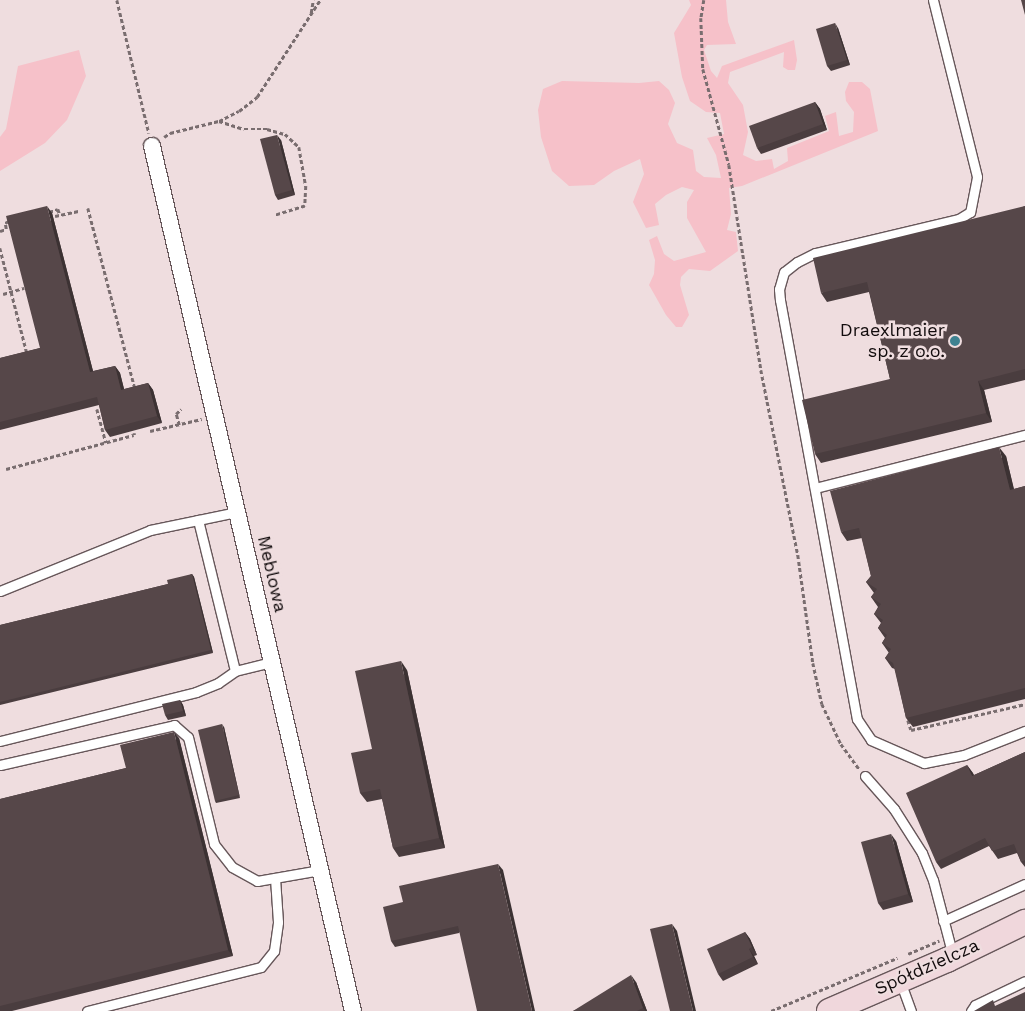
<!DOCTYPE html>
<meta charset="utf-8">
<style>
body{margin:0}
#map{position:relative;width:1025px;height:1011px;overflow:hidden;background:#efdddf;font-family:"Work Sans",sans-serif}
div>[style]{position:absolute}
.green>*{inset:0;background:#f6c1c9}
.path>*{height:2.5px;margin-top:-1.25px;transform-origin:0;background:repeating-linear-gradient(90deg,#796d6f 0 4px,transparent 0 6.5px)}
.roads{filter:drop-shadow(1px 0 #67575a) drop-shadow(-1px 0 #67575a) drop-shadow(0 1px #67575a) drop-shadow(0 -1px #67575a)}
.lane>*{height:9px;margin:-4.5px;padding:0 4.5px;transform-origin:4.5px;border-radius:4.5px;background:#fff}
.street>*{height:16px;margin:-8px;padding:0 8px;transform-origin:8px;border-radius:8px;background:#fff}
.secondary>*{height:24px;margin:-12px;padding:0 12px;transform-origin:12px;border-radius:12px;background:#f0d7dc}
.wall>*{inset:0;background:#4a3d3f}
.shaded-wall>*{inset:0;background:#3c3233}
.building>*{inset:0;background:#564749}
.dots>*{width:14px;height:14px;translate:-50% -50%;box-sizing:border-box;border:2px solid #efdddf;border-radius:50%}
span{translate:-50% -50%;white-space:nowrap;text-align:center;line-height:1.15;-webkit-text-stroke:5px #efdddf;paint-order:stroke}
.poi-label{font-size:18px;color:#120c0d}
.right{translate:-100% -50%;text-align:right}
.street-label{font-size:18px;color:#120c0d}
</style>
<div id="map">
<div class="green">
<i style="clip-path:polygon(689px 0,726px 0,728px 22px,736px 44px,707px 45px,704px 50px,711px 71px,717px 78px,722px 66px,794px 40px,797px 60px,795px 70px,788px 70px,783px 67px,784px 52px,730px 72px,728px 83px,743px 105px,748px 132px,743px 155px,756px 161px,772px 159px,774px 169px,788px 161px,787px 148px,829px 131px,825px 116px,836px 112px,839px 136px,853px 132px,854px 112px,846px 101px,845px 92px,849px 82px,862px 82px,870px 89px,878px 131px,742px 186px,729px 188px,731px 214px,727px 230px,736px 232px,738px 251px,710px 271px,689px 269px,681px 277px,680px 285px,689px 315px,682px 327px,676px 327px,666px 315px,649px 285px,654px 274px,655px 260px,649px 240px,657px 236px,664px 254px,674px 261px,706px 252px,687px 218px,687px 202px,694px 190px,682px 187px,666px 195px,655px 204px,659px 225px,646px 228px,633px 202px,644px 174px,640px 159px,614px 171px,594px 185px,569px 186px,552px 171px,541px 137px,538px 110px,543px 89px,562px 81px,639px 83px,659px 81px,669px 90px,675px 103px,668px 124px,677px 143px,693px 150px,696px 171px,704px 177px,721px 178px,716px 155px,707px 138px,724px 134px,720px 113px,706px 112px,690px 101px,682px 77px,674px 33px,691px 5px)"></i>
<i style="clip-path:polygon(79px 50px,86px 76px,67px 120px,45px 143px,0 171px,0 137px,6px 129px,18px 66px)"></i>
</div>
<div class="path">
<i style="left:117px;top:0;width:137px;rotate:76.5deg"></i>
<i style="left:704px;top:0;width:18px;rotate:99deg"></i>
<i style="left:701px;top:18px;width:51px;rotate:87.8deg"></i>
<i style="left:703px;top:69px;width:99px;rotate:74.8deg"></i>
<i style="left:729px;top:165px;width:207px;rotate:81.1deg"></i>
<i style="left:761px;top:370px;width:189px;rotate:78.7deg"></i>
<i style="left:798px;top:555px;width:109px;rotate:82.1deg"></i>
<i style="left:813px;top:663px;width:42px;rotate:77.6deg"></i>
<i style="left:822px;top:704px;width:44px;rotate:64.6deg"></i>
<i style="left:841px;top:744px;width:31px;rotate:54deg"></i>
<i style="left:311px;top:13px;width:13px;rotate:-81deg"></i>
<i style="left:219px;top:121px;width:26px;rotate:18deg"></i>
<i style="left:244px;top:129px;width:23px"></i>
<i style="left:267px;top:129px;width:19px;rotate:16deg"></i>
<i style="left:285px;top:134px;width:19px;rotate:43deg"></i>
<i style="left:299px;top:147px;width:40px;rotate:80deg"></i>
<i style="left:306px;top:186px;width:20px;rotate:93deg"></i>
<i style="left:305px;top:206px;width:31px;rotate:163deg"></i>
<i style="left:164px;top:137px;width:7px;rotate:-34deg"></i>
<i style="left:170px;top:133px;width:50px;rotate:-13.8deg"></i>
<i style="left:219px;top:121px;width:22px;rotate:-27deg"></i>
<i style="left:239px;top:111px;width:23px;rotate:-38deg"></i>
<i style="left:257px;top:97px;width:116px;rotate:-57deg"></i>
<i style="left:88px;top:208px;width:186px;rotate:75.4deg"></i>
<i style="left:49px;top:212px;width:9px;rotate:-18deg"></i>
<i style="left:58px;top:209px;width:6px;rotate:72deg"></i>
<i style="left:55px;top:216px;width:24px;rotate:-12deg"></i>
<i style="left:6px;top:229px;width:6px;rotate:-99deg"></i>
<i style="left:5px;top:223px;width:4px;rotate:-27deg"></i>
<i style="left:0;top:231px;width:6px;rotate:-18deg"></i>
<i style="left:0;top:248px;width:108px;rotate:75.6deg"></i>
<i style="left:3px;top:294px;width:22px;rotate:-16deg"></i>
<i style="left:97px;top:409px;width:35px;rotate:75deg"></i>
<i style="left:179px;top:425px;width:11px;rotate:-105deg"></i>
<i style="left:176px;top:414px;width:7px;rotate:-45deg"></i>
<i style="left:150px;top:431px;width:53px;rotate:-13deg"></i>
<i style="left:6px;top:469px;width:132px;rotate:-14.9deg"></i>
<i style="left:134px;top:435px;width:2px;rotate:-90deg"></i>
<i style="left:908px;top:720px;width:10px;rotate:73deg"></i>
<i style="left:911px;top:730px;width:117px;rotate:-12.8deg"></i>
<i style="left:908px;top:954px;width:34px;rotate:-23deg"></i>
<i style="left:771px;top:1011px;width:137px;rotate:-22.8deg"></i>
</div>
<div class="roads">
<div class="lane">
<i style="left:933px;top:0;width:182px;rotate:76deg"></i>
<i style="left:977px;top:177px;width:36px;rotate:101deg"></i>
<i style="left:970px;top:212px;width:13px;rotate:148deg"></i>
<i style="left:959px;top:219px;width:148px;rotate:166.7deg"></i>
<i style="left:815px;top:253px;width:20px;rotate:153deg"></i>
<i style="left:797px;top:262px;width:16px;rotate:142deg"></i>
<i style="left:784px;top:272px;width:18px;rotate:106deg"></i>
<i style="left:779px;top:289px;width:11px;rotate:85deg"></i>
<i style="left:780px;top:300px;width:426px;rotate:79.6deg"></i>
<i style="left:857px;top:719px;width:25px;rotate:56deg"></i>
<i style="left:871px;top:740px;width:58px;rotate:23.5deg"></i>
<i style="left:924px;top:763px;width:41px;rotate:-11.3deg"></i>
<i style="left:964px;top:755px;width:66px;rotate:-21.5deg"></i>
<i style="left:815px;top:488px;width:217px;rotate:-14.2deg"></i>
<i style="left:198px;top:520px;width:155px;rotate:76.2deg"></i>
<i style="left:0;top:591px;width:162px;rotate:-22.1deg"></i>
<i style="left:150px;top:530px;width:89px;rotate:-11.7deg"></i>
<i style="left:0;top:741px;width:202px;rotate:-14deg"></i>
<i style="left:196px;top:692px;width:24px;rotate:-22deg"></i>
<i style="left:218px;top:683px;width:21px;rotate:-35deg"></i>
<i style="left:235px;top:671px;width:38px;rotate:-14deg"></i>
<i style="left:0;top:765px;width:179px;rotate:-12.9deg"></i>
<i style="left:174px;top:725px;width:18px;rotate:41deg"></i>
<i style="left:188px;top:737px;width:110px;rotate:76.3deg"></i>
<i style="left:214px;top:844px;width:29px;rotate:52deg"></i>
<i style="left:232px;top:867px;width:29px;rotate:29deg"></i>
<i style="left:257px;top:881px;width:64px;rotate:-9.9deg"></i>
<i style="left:865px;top:776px;width:44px;rotate:48.7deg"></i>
<i style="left:894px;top:809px;width:52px;rotate:57.5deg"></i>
<i style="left:922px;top:853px;width:29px;rotate:68deg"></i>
<i style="left:933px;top:880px;width:79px;rotate:75.3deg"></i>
<i style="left:943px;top:921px;width:90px;rotate:-24.3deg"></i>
<i style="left:900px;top:981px;width:32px;rotate:70deg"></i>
<i style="left:87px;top:1011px;width:179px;rotate:-14.2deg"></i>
<i style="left:261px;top:967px;width:21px;rotate:-51deg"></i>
<i style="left:274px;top:951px;width:29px;rotate:-82deg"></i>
<i style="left:278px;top:922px;width:44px;rotate:-93.9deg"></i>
<i style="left:971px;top:1011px;width:7px;rotate:-56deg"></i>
<i style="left:975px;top:1005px;width:55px;rotate:-25.6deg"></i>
</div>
<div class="street">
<i style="left:152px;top:146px;width:888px;rotate:76.92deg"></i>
</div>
<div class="secondary">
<i style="left:829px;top:1011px;width:129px;rotate:-23.4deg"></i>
<i style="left:947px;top:960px;width:87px;rotate:-26deg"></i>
</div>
</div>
<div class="wall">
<i style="clip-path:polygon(838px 28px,850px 65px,831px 71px,827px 66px)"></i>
<i style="clip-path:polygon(815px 102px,820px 109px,827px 130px,761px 154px,757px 148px)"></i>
<i style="clip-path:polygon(281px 140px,295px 195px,278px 200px,275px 195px)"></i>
<i style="clip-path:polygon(1025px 206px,1025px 380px,984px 390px,992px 422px,821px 463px,815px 454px,890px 379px,869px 292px,827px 302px,821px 293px)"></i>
<i style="clip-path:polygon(52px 213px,93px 371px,115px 366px,120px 373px,124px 389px,148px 383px,153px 390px,162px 423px,110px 437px,105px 430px,99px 405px,0 430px,0 358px,40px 348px)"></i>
<i style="clip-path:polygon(1006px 456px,1014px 489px,1025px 486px,1025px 699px,913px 727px,906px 718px,895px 669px,892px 668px,885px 658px,889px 653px,882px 643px,885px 638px,878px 628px,881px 623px,874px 614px,878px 607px,871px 597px,874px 593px,866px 582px,871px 576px,862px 538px,847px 541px,841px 532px)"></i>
<i style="clip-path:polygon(192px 574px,194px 577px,213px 653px,0 705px,0 625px,168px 584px)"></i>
<i style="clip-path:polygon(407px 670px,445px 848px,399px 857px,393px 848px,382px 799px,367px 802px,360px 793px,372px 749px)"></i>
<i style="clip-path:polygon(180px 700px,183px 705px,186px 716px,168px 720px,165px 715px)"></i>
<i style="clip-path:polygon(224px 727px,240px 798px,216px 803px,215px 801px)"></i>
<i style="clip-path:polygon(179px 738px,233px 956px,12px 1011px,0 1011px,0 799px,126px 768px)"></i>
<i style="clip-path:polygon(1025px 752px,1025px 867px,1021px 862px,1017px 853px,998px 859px,989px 846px,941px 869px,936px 862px,967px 765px,974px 775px)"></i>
<i style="clip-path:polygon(896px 841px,913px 902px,883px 910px,878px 903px)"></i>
<i style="clip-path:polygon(503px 870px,459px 933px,395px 947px,391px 941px,403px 902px)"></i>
<i style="clip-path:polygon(745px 932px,750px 939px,757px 955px,754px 956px,758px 964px,723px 981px,718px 974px)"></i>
<i style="clip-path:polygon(636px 982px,647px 1011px,573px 1011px)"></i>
</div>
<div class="shaded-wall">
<i style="clip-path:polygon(835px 23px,838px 28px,850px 65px,847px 60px)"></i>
<i style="clip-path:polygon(815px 102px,820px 109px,827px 130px,823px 124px)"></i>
<i style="clip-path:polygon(277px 135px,281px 140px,295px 195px,292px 190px)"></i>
<i style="clip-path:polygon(47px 206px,52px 213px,95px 379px,90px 372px)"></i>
<i style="clip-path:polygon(115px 366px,120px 373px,126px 397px,121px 390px)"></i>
<i style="clip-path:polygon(978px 381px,984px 390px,992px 422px,986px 413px)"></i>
<i style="clip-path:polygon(148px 383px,153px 390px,162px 423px,157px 416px)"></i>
<i style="clip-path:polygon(999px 447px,1006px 456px,1016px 499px,1010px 490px)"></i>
<i style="clip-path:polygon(192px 574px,194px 577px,213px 653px,211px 650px)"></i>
<i style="clip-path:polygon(401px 661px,407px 670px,445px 848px,439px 838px)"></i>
<i style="clip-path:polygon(180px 700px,183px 705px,186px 716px,183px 711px)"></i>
<i style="clip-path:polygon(222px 724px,224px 727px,240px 798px,239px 795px)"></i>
<i style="clip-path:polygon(174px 732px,179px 738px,233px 956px,228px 950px)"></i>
<i style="clip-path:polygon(967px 765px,973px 773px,977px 784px,972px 776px)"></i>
<i style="clip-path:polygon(891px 834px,896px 841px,913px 902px,908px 894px)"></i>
<i style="clip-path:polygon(498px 864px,503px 870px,535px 1011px,532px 1011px)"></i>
<i style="clip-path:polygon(672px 924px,677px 931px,696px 1011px,693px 1011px)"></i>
<i style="clip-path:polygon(745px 932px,750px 939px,757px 955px,752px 947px)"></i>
<i style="clip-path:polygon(749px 949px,754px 956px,758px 964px,753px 957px)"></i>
<i style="clip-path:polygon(631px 975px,636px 982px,647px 1011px,646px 1011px,643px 1008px)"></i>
</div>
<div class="building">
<i style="clip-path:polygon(1021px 0,1025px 0,1025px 15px)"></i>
<i style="clip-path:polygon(835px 23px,847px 60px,827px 66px,816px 29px)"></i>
<i style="clip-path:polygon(815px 102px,823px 124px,757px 148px,749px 126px)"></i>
<i style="clip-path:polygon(277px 135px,292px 190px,275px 195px,260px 139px)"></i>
<i style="clip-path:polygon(47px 206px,90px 372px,115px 366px,121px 390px,148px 383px,157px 416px,105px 430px,97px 397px,0 422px,0 358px,40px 348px,6px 216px)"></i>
<i style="clip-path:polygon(1025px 206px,1025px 369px,978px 381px,986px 413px,815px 454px,802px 400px,890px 379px,867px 282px,821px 293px,813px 258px)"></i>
<i style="clip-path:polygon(999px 447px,1010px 490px,1025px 486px,1025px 688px,906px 718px,893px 663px,885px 658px,891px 649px,882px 643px,887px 635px,878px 628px,883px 620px,874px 614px,881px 604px,871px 597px,877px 589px,866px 582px,871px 576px,859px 528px,841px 532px,830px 491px)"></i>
<i style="clip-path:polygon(192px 574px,211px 650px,0 702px,0 625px,168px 584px,167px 580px)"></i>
<i style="clip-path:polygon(401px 661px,439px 838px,393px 848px,380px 789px,360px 793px,351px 753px,372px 749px,355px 671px)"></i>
<i style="clip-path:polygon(180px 700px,183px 711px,165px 715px,162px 704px)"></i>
<i style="clip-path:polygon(222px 724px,239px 795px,215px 801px,198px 730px)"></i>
<i style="clip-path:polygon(174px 732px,228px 950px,0 1006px,0 799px,126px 768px,120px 745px)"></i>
<i style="clip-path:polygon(1025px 752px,1025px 860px,1021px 862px,1014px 844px,992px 851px,985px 838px,936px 862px,906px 793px,967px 765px,972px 776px)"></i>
<i style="clip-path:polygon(891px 834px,908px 894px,878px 903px,861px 842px)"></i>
<i style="clip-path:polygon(498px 864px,532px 1011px,477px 1011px,458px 926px,391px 941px,383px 907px,403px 902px,399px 886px)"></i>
<i style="clip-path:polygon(672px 924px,693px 1011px,670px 1011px,650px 929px)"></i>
<i style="clip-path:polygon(745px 932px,752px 947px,749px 949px,753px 957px,718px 974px,707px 949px)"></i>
<i style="clip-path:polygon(631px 975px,643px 1008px,637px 1011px,573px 1011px)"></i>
<i style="clip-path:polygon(1025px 992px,1025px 1011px,974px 1011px,993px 1000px,995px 1006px)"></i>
</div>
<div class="dots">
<i style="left:955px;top:341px;background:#3e8291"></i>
</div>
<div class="poi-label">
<span class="right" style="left:945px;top:341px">Draexlmaier<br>sp. z o.o.</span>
</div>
<div class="street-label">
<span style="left:272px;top:574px;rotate:77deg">Meblowa</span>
<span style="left:927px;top:967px;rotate:-24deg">Spółdzielcza</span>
</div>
</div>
